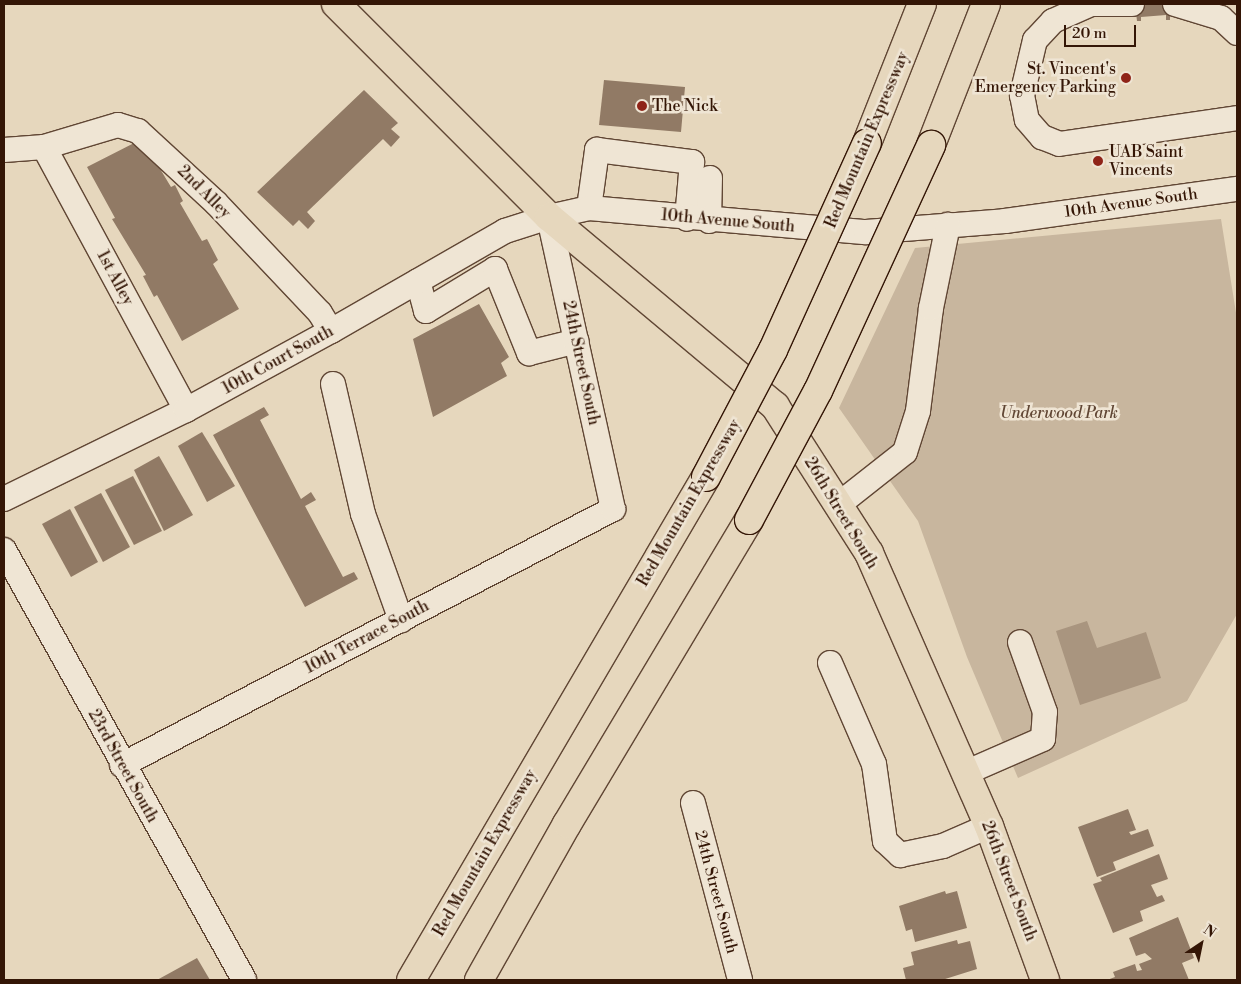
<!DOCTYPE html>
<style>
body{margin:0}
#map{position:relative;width:1241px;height:984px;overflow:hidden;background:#e6d7bd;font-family:"Libre Bodoni",serif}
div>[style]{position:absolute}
.green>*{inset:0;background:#c8b69e}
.water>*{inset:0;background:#a9957f}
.building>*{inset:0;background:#917a65}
.roads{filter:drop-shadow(1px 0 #604634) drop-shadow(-1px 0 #604634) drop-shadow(0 1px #604634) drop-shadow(0 -1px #604634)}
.minor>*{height:24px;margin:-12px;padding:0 12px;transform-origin:12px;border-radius:12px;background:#efe5d4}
.major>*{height:28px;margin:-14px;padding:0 14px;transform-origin:14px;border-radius:14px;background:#e6d7bd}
.highway>*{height:28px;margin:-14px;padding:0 14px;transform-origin:14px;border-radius:14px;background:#e6d7bd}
.bridges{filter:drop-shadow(1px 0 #341606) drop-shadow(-1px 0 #341606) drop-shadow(0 1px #341606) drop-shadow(0 -1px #341606)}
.highway-bridge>*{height:28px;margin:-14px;padding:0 14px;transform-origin:14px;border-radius:14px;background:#e6d7bd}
.dots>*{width:14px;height:14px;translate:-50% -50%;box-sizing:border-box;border:2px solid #efe5d4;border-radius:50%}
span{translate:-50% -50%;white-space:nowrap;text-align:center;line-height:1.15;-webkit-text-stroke:5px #efe5d4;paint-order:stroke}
.poi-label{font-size:16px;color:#341606}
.right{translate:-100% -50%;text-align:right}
.left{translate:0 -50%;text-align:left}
.street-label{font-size:16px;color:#341606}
.park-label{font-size:16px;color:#604634;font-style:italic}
.frame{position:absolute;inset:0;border:5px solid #341606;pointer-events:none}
.north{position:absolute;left:1176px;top:919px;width:50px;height:50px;-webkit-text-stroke:4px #efe5d4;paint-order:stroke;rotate:34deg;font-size:14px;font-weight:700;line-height:20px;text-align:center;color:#341606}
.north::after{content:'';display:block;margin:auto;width:18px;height:22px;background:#341606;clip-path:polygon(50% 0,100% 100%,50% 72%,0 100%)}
.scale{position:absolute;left:1064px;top:25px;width:72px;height:22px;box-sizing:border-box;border:2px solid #341606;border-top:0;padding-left:6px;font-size:15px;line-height:18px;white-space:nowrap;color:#341606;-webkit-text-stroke:4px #efe5d4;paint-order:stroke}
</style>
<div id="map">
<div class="green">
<i style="clip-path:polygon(1221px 219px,1237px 319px,1237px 614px,1187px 701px,1018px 778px,967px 657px,918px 521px,839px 408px,915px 248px)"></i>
</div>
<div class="water">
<i style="clip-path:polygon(1087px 621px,1097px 648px,1146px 632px,1161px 678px,1080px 705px,1056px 631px)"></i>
</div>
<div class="building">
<i style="clip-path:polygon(1135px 4px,1170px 4px,1170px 20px,1166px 20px,1166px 15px,1141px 17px,1141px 21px,1137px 21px)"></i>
<i style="clip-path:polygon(604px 80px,685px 87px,681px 132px,599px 125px)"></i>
<i style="clip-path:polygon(364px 90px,398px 123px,391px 129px,400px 137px,391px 147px,383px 139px,307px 212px,315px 221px,308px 229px,299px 220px,293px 226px,257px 192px)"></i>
<i style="clip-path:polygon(142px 139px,171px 187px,175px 185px,183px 201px,180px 203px,202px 241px,207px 239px,218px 260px,213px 264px,239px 309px,182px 341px,157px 295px,154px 297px,143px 276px,146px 275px,112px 219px,115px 218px,87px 167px)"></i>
<i style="clip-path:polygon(479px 304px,509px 357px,501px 363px,507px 376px,433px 417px,413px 339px)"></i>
<i style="clip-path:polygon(264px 407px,269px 415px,260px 420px,301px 499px,311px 492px,316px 500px,305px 506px,343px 577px,354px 572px,358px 579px,305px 607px,213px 435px)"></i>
<i style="clip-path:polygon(202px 432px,235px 486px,207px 502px,178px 446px)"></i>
<i style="clip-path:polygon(159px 456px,193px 515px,164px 531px,134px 470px)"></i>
<i style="clip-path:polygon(133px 476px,162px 531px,134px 545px,105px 490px)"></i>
<i style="clip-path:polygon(101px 493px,130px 547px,103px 562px,74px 507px)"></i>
<i style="clip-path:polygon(70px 509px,98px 562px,71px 577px,42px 524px)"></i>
<i style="clip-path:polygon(1128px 809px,1136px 830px,1129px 832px,1131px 835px,1148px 829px,1154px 846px,1113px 862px,1116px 870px,1097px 877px,1078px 827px)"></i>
<i style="clip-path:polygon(1159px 854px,1168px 879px,1151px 885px,1157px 897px,1162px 895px,1165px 901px,1140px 911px,1143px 921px,1113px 933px,1093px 884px,1102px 881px,1100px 878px)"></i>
<i style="clip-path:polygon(945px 891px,946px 894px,957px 891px,967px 928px,915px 942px,912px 929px,906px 931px,899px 906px)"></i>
<i style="clip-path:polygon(1178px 917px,1194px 958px,1182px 963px,1189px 980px,1107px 980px,1115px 977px,1113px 972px,1135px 964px,1137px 971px,1142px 970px,1139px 964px,1152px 959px,1145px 953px,1136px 956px,1129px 938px)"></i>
<i style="clip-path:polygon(957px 940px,958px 944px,970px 941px,977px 969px,942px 980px,906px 980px,903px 968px,914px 965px,911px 952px)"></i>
<i style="clip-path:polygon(197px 958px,210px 980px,157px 980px)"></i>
</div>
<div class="roads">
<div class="minor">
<i style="left:1132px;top:4px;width:41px;rotate:180deg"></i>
<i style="left:1091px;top:4px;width:42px;rotate:155.9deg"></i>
<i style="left:1053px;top:21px;width:26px;rotate:133deg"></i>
<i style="left:1035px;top:40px;width:57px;rotate:103.3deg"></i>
<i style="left:1022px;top:95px;width:25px;rotate:79deg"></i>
<i style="left:1027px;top:120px;width:23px;rotate:49deg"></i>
<i style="left:1042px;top:137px;width:18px;rotate:22deg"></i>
<i style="left:1059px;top:144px;width:180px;rotate:-8.3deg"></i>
<i style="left:1175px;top:4px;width:48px;rotate:16.9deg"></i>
<i style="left:1221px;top:18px;width:22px;rotate:43deg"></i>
<i style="left:44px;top:147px;width:299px;rotate:61.6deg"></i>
<i style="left:4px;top:150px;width:40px;rotate:-4.3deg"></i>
<i style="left:44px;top:147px;width:77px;rotate:-16.6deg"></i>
<i style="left:118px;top:125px;width:21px;rotate:17deg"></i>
<i style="left:138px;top:131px;width:106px;rotate:42.7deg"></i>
<i style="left:216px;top:203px;width:151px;rotate:46.6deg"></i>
<i style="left:320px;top:313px;width:21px;rotate:59deg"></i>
<i style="left:589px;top:208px;width:59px;rotate:-82.1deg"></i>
<i style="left:597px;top:150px;width:96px;rotate:7.2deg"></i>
<i style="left:692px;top:162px;width:57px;rotate:95deg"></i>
<i style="left:709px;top:221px;width:43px;rotate:-88.7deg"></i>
<i style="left:418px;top:281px;width:31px;rotate:75deg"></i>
<i style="left:426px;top:311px;width:81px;rotate:-31.3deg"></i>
<i style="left:495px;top:269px;width:91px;rotate:68deg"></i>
<i style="left:529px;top:353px;width:49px;rotate:-14deg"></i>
<i style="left:333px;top:384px;width:133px;rotate:77deg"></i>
<i style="left:363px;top:514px;width:113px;rotate:70.3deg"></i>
<i style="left:4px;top:499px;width:203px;rotate:-26.1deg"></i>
<i style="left:186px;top:410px;width:165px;rotate:-28.6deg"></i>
<i style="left:331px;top:331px;width:201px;rotate:-29.9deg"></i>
<i style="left:505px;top:231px;width:46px;rotate:-17.7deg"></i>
<i style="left:549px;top:217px;width:41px;rotate:-12.7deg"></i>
<i style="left:589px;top:208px;width:278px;rotate:5deg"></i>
<i style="left:866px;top:232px;width:139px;rotate:-4.5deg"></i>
<i style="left:1005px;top:221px;width:234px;rotate:-7.9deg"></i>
<i style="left:838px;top:505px;width:85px;rotate:-38.3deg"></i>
<i style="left:905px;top:452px;width:43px;rotate:-72.4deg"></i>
<i style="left:918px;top:411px;width:104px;rotate:-82.8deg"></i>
<i style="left:931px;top:308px;width:85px;rotate:-78.4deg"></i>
<i style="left:4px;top:550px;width:492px;rotate:60.8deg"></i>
<i style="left:830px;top:663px;width:110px;rotate:66.5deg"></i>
<i style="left:874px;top:764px;width:78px;rotate:81.9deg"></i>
<i style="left:885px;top:841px;width:21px;rotate:43deg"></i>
<i style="left:900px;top:855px;width:44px;rotate:-11.8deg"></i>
<i style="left:943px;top:846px;width:50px;rotate:-23.5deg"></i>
<i style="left:122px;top:765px;width:554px;rotate:-27.54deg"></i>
<i style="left:613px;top:509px;width:299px;rotate:-102.4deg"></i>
<i style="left:965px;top:773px;width:85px;rotate:-23.6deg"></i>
<i style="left:1043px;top:739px;width:27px;rotate:-86deg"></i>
<i style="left:1045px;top:712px;width:74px;rotate:-109.7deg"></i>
<i style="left:693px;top:803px;width:183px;rotate:75.1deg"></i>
</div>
<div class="major">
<i style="left:336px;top:4px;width:301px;rotate:45deg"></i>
<i style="left:549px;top:217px;width:295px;rotate:39.9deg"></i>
<i style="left:775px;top:406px;width:174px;rotate:57.4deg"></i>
<i style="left:869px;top:553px;width:298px;rotate:66.3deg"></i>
<i style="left:989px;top:826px;width:164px;rotate:70deg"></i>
</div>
<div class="highway">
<i style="left:867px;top:143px;width:149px;rotate:-68.4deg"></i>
<i style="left:931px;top:145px;width:151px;rotate:-68.7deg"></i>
<i style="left:411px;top:980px;width:583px;rotate:-59.61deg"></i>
<i style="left:479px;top:980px;width:179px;rotate:-60.6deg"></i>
<i style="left:567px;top:824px;width:354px;rotate:-59.1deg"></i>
</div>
</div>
<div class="bridges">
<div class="highway-bridge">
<i style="left:706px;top:477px;width:144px;rotate:-62.2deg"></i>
<i style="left:773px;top:350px;width:227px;rotate:-65.6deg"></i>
<i style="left:749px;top:520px;width:146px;rotate:-61.9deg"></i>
<i style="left:818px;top:391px;width:271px;rotate:-65.3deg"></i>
</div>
</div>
<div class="dots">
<i style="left:1126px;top:78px;background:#8f2418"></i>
<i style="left:642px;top:106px;background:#8f2418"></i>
<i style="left:1098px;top:161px;background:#8f2418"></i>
</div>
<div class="poi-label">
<span class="right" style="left:1116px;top:78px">St. Vincent's<br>Emergency Parking</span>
<span class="left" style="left:652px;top:106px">The Nick</span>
<span class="left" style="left:1109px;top:161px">UAB Saint<br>Vincents</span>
</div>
<div class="street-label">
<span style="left:867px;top:140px;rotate:-67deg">Red Mountain Expressway</span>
<span style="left:204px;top:192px;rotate:45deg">2nd Alley</span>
<span style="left:1131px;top:203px;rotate:-8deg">10th Avenue South</span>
<span style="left:728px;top:221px;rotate:5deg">10th Avenue South</span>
<span style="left:115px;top:278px;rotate:62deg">1st Alley</span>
<span style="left:278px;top:360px;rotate:-29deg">10th Court South</span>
<span style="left:581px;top:363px;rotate:78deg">24th Street South</span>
<span style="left:689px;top:503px;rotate:-60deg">Red Mountain Expressway</span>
<span style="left:841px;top:513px;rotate:59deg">26th Street South</span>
<span style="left:367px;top:637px;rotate:-28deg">10th Terrace South</span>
<span style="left:123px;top:766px;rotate:61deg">23rd Street South</span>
<span style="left:485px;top:853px;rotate:-60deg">Red Mountain Expressway</span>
<span style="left:1009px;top:881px;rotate:69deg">26th Street South</span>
<span style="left:716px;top:892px;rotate:75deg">24th Street South</span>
</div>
<div class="park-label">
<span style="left:1059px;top:413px">Underwood Park</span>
</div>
<div class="frame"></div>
<div class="north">N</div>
<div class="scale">20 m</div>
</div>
